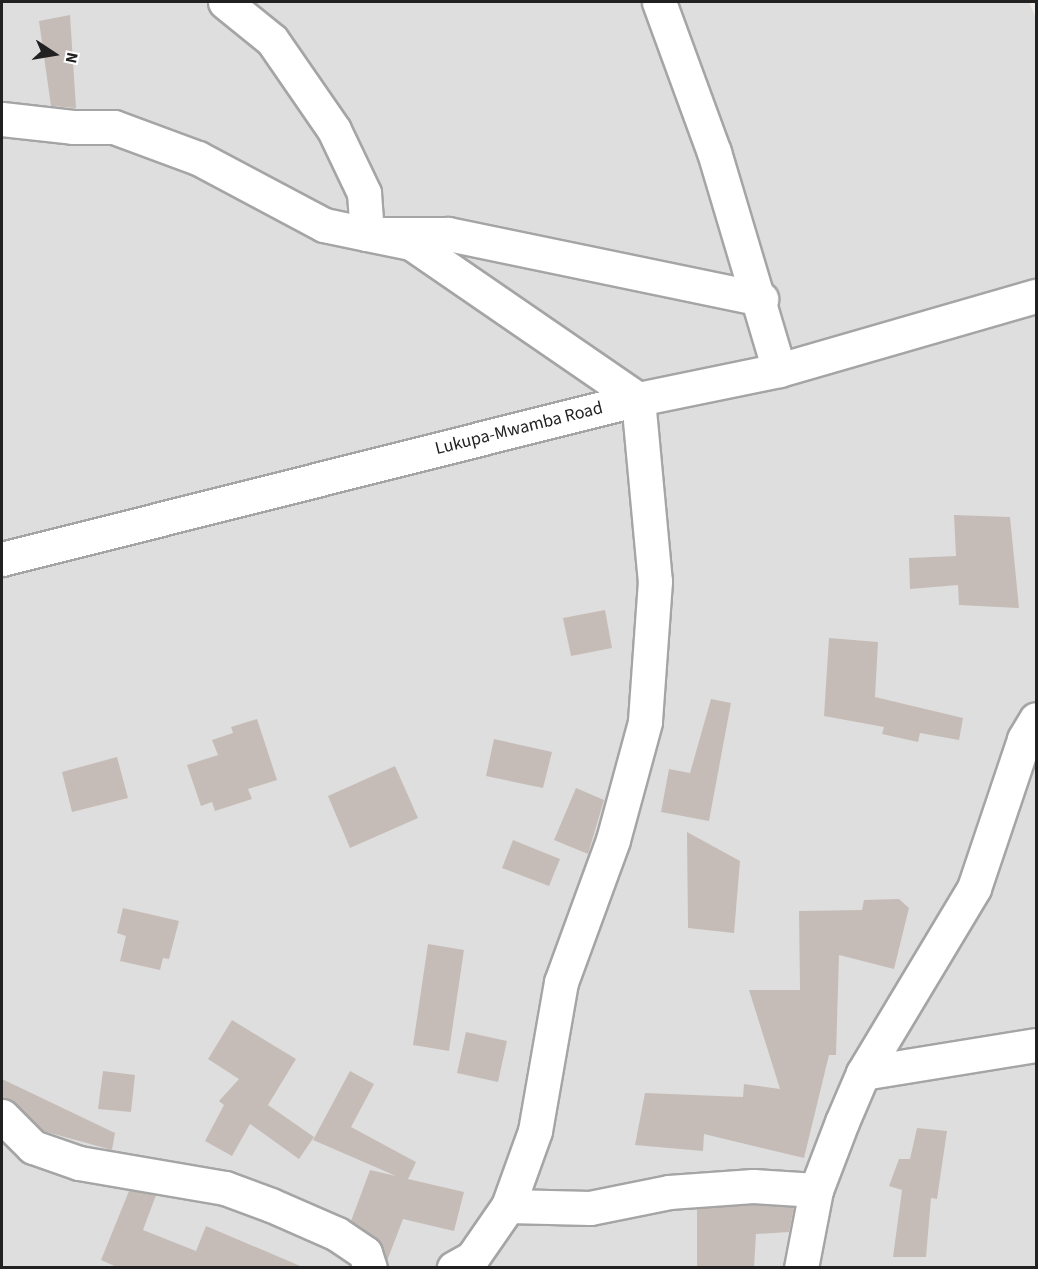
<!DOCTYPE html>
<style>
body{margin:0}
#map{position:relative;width:1038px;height:1269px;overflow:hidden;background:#f2ede8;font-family:"Source Sans 3",sans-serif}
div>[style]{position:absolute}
.residential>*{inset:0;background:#dfdede}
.building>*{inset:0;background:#c6bcb7}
.roads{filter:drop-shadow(2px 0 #a5a5a5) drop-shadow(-2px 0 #a5a5a5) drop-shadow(0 2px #a5a5a5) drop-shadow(0 -2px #a5a5a5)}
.minor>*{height:33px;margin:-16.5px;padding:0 16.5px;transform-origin:16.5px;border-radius:16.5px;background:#fff}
span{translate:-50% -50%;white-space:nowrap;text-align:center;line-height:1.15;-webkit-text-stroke:4.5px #fff;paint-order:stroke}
.street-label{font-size:18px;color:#212121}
.frame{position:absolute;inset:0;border:3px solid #212121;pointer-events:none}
.north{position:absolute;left:24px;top:24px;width:60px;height:60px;-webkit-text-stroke:4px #fff;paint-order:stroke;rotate:102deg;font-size:16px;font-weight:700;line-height:24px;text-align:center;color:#212121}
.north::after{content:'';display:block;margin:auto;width:21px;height:27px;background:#212121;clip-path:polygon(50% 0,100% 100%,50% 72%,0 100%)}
</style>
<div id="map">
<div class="residential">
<i style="clip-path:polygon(2px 2px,1029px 2px,1036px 18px,1036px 1267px,2px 1268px)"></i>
</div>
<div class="building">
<i style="clip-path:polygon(70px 15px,76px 108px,51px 106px,39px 21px)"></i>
<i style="clip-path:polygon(954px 515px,1010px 517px,1019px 608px,959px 605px,958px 585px,910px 589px,909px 558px,956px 556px)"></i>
<i style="clip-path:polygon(605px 610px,612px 648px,571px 656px,563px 618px)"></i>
<i style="clip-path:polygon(829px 638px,878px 642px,875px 697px,963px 718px,959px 740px,920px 733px,918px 742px,882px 734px,884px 727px,824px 716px)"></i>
<i style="clip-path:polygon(711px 699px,731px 703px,709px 821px,661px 812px,669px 769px,690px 773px)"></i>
<i style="clip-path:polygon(257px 719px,277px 780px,248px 789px,252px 799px,215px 811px,212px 802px,201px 806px,187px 765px,218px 755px,212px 740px,233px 733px,231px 727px)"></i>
<i style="clip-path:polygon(494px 739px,552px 752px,543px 788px,486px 776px)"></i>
<i style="clip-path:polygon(117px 757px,128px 798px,72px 812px,62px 772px)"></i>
<i style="clip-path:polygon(395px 766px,418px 818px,350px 848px,328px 796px)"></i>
<i style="clip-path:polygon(576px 788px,604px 800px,588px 854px,554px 840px)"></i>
<i style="clip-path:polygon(687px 832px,740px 861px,734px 933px,688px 928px)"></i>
<i style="clip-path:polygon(513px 840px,560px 859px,549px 886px,502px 868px)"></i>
<i style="clip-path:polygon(899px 899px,909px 908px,894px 969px,839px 955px,836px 1055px,829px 1055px,804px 1158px,704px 1134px,703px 1151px,635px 1145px,645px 1093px,743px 1097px,744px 1084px,780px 1089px,749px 990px,800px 990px,799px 911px,862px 910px,864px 900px)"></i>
<i style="clip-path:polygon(123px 908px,179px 921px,169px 959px,163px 958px,160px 970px,120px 961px,126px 936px,117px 933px)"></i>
<i style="clip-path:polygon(428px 944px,464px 950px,449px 1051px,413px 1045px)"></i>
<i style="clip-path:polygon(232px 1020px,296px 1059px,268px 1105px,314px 1137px,299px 1159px,250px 1124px,232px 1156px,205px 1141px,224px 1105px,219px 1101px,239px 1079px,208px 1059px)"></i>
<i style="clip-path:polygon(466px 1032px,507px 1041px,498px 1082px,457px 1073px)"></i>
<i style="clip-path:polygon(103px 1071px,135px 1075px,131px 1112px,98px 1109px)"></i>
<i style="clip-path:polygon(350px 1071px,374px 1084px,351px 1127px,416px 1162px,408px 1179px,464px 1192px,454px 1231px,403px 1219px,387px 1261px,376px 1238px,351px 1221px,370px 1170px,396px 1176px,313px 1140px)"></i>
<i style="clip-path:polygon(2px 1079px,115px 1133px,112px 1150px,43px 1131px,15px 1103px,2px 1098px)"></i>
<i style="clip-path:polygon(917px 1128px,947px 1131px,937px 1199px,931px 1198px,926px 1257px,893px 1257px,902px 1190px,889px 1186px,899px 1159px,910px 1159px)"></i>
<i style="clip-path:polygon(129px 1191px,156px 1195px,143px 1230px,196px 1251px,206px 1226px,305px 1268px,119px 1268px,101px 1260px)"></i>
<i style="clip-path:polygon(753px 1205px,794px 1207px,789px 1232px,756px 1234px,754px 1268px,697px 1268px,697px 1209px)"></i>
</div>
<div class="roads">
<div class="minor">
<i style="left:225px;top:2px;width:60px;rotate:39deg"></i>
<i style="left:272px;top:40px;width:109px;rotate:55.4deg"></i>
<i style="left:334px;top:130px;width:70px;rotate:64.5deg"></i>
<i style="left:364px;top:193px;width:41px;rotate:85.8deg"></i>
<i style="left:367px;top:234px;width:45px;rotate:11.6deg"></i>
<i style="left:411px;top:243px;width:275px;rotate:34.5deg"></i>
<i style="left:638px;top:399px;width:183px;rotate:84.7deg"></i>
<i style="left:655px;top:581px;width:141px;rotate:94.1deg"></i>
<i style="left:645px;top:722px;width:122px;rotate:105.2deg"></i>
<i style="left:613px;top:840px;width:151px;rotate:110.1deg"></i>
<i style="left:561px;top:982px;width:151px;rotate:99.9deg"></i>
<i style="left:535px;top:1131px;width:80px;rotate:109.8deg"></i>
<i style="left:508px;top:1206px;width:63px;rotate:124.7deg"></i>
<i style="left:472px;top:1258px;width:21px;rotate:151deg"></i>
<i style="left:659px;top:2px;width:160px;rotate:69.9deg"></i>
<i style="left:714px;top:152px;width:227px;rotate:73.4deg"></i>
<i style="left:2px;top:119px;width:71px;rotate:6.4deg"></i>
<i style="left:73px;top:127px;width:41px"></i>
<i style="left:114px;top:127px;width:90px;rotate:20.3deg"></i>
<i style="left:198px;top:158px;width:143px;rotate:28deg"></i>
<i style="left:324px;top:225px;width:44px;rotate:11.8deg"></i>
<i style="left:367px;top:234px;width:81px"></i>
<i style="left:448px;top:234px;width:320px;rotate:11.7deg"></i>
<i style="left:2px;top:559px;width:656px;rotate:-14.12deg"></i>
<i style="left:638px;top:399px;width:144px;rotate:-11.6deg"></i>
<i style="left:779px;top:370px;width:267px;rotate:-16.1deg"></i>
<i style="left:863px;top:1073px;width:175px;rotate:-9.2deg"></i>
<i style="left:2px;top:1116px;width:44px;rotate:45deg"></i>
<i style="left:33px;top:1147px;width:49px;rotate:19.2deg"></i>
<i style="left:79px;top:1163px;width:148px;rotate:9.7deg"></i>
<i style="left:225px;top:1188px;width:49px;rotate:20.3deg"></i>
<i style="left:271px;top:1205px;width:72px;rotate:23.7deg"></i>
<i style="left:337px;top:1234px;width:34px;rotate:34deg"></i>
<i style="left:365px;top:1253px;width:16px;rotate:72deg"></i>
<i style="left:508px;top:1206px;width:82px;rotate:1.4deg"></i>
<i style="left:590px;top:1208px;width:81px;rotate:-11.4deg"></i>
<i style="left:669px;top:1192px;width:84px;rotate:-4.1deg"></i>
<i style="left:753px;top:1186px;width:63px;rotate:3.6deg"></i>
<i style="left:801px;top:1268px;width:79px;rotate:-79.1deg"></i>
<i style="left:816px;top:1190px;width:73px;rotate:-69.1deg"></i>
<i style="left:842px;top:1122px;width:53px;rotate:-66.8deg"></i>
<i style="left:863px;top:1073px;width:216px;rotate:-59deg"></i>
<i style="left:974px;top:888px;width:157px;rotate:-71.4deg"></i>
<i style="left:1024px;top:739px;width:23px;rotate:-59deg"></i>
</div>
</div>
<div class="street-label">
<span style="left:519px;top:429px;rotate:-14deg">Lukupa-Mwamba Road</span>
</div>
<div class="frame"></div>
<div class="north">N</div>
</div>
